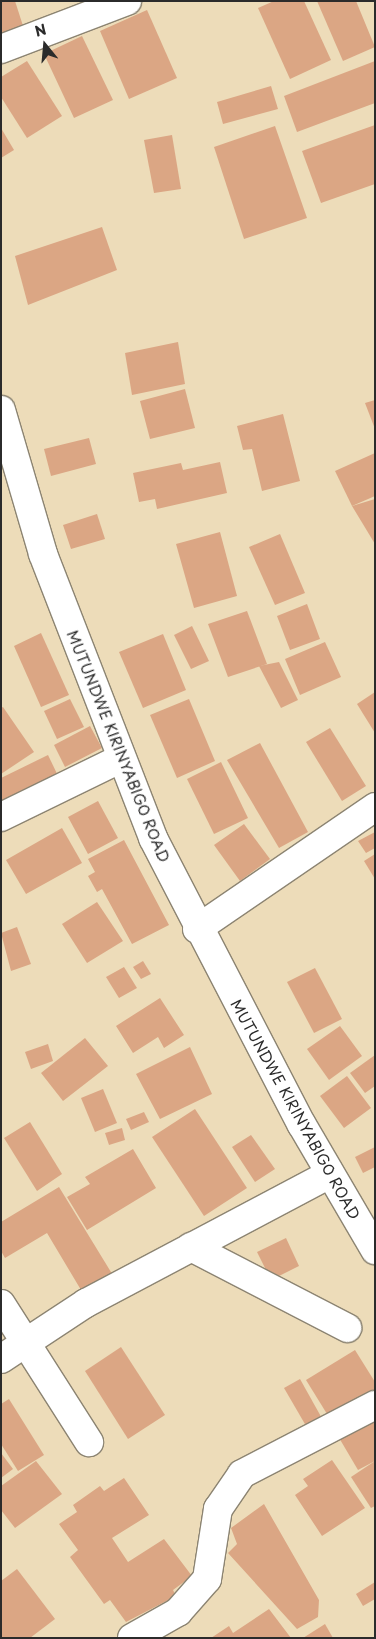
<!DOCTYPE html>
<style>
body{margin:0}
#map{position:relative;width:376px;height:1639px;overflow:hidden;background:#eddcb9;font-family:"Playpen Sans",sans-serif}
div>[style]{position:absolute}
.building>*{inset:0;background:#dba684}
.roads{filter:drop-shadow(1px 0 #8c8472) drop-shadow(-1px 0 #8c8472) drop-shadow(0 1px #8c8472) drop-shadow(0 -1px #8c8472)}
.minor>*{height:28px;margin:-14px;padding:0 14px;transform-origin:14px;border-radius:14px;background:#fff}
span{translate:-50% -50%;white-space:nowrap;text-align:center;line-height:1.15;-webkit-text-stroke:5px #fff;paint-order:stroke}
.street-label{font-size:15px;color:#2b2b2b}
.frame{position:absolute;inset:0;border:2px solid #2b2b2b;pointer-events:none}
.north{position:absolute;left:20px;top:20px;width:50px;height:50px;-webkit-text-stroke:4px #fff;paint-order:stroke;rotate:343deg;font-size:14px;font-weight:700;line-height:20px;text-align:center;color:#2b2b2b}
.north::after{content:'';display:block;margin:auto;width:18px;height:22px;background:#2b2b2b;clip-path:polygon(50% 0,100% 100%,50% 72%,0 100%)}
</style>
<div id="map">
<div class="building">
<i style="clip-path:polygon(1px 1px,15px 1px,24px 29px,1px 35px)"></i>
<i style="clip-path:polygon(274px 1px,304px 1px,331px 60px,290px 79px,258px 8px)"></i>
<i style="clip-path:polygon(317px 1px,356px 1px,375px 47px,343px 61px)"></i>
<i style="clip-path:polygon(147px 10px,177px 78px,129px 99px,100px 31px)"></i>
<i style="clip-path:polygon(82px 36px,113px 100px,74px 118px,44px 54px)"></i>
<i style="clip-path:polygon(27px 61px,62px 116px,27px 138px,1px 97px,1px 77px)"></i>
<i style="clip-path:polygon(375px 61px,375px 103px,297px 132px,284px 96px)"></i>
<i style="clip-path:polygon(271px 86px,278px 109px,223px 124px,217px 102px)"></i>
<i style="clip-path:polygon(375px 125px,375px 184px,321px 203px,302px 151px)"></i>
<i style="clip-path:polygon(275px 126px,307px 218px,244px 239px,214px 147px)"></i>
<i style="clip-path:polygon(1px 128px,14px 150px,1px 158px)"></i>
<i style="clip-path:polygon(172px 135px,181px 189px,154px 193px,144px 140px)"></i>
<i style="clip-path:polygon(102px 227px,117px 270px,28px 305px,15px 256px)"></i>
<i style="clip-path:polygon(178px 342px,185px 384px,132px 395px,125px 353px)"></i>
<i style="clip-path:polygon(185px 389px,195px 428px,150px 439px,140px 401px)"></i>
<i style="clip-path:polygon(375px 400px,375px 429px,365px 403px)"></i>
<i style="clip-path:polygon(283px 414px,300px 481px,262px 491px,252px 449px,243px 450px,237px 426px)"></i>
<i style="clip-path:polygon(89px 438px,96px 464px,51px 476px,44px 449px)"></i>
<i style="clip-path:polygon(375px 453px,375px 496px,352px 506px,335px 471px)"></i>
<i style="clip-path:polygon(220px 462px,227px 493px,157px 509px,155px 499px,139px 502px,133px 473px,181px 463px,183px 470px)"></i>
<i style="clip-path:polygon(375px 499px,375px 544px,352px 506px)"></i>
<i style="clip-path:polygon(97px 514px,105px 539px,71px 549px,63px 525px)"></i>
<i style="clip-path:polygon(220px 532px,237px 596px,194px 608px,176px 544px)"></i>
<i style="clip-path:polygon(280px 534px,305px 593px,275px 605px,249px 547px)"></i>
<i style="clip-path:polygon(307px 604px,320px 639px,290px 650px,277px 616px)"></i>
<i style="clip-path:polygon(247px 611px,267px 664px,228px 677px,208px 624px)"></i>
<i style="clip-path:polygon(192px 626px,209px 661px,191px 669px,174px 635px)"></i>
<i style="clip-path:polygon(41px 633px,69px 695px,41px 707px,14px 646px)"></i>
<i style="clip-path:polygon(163px 634px,186px 690px,143px 708px,119px 652px)"></i>
<i style="clip-path:polygon(325px 642px,341px 677px,300px 695px,285px 659px)"></i>
<i style="clip-path:polygon(279px 662px,298px 700px,281px 708px,259px 666px)"></i>
<i style="clip-path:polygon(375px 692px,375px 733px,357px 704px)"></i>
<i style="clip-path:polygon(70px 699px,84px 727px,57px 739px,44px 711px)"></i>
<i style="clip-path:polygon(189px 699px,215px 761px,177px 778px,150px 715px)"></i>
<i style="clip-path:polygon(3px 707px,34px 752px,1px 774px,1px 708px)"></i>
<i style="clip-path:polygon(90px 726px,102px 748px,65px 767px,54px 745px)"></i>
<i style="clip-path:polygon(330px 728px,366px 786px,342px 801px,306px 742px)"></i>
<i style="clip-path:polygon(260px 743px,308px 832px,279px 848px,227px 760px)"></i>
<i style="clip-path:polygon(48px 755px,61px 782px,1px 811px,1px 778px)"></i>
<i style="clip-path:polygon(221px 762px,248px 818px,214px 834px,187px 779px)"></i>
<i style="clip-path:polygon(98px 801px,118px 838px,88px 854px,68px 817px)"></i>
<i style="clip-path:polygon(244px 824px,270px 859px,240px 881px,214px 845px)"></i>
<i style="clip-path:polygon(62px 828px,82px 863px,26px 894px,6px 860px)"></i>
<i style="clip-path:polygon(375px 832px,375px 848px,366px 853px,358px 841px)"></i>
<i style="clip-path:polygon(124px 840px,169px 925px,132px 944px,102px 889px,97px 892px,88px 876px,95px 872px,88px 859px)"></i>
<i style="clip-path:polygon(375px 854px,375px 879px,364px 861px)"></i>
<i style="clip-path:polygon(97px 902px,123px 941px,87px 963px,62px 924px)"></i>
<i style="clip-path:polygon(17px 927px,31px 964px,11px 971px,1px 933px)"></i>
<i style="clip-path:polygon(143px 961px,151px 974px,141px 979px,133px 967px)"></i>
<i style="clip-path:polygon(124px 967px,137px 988px,119px 998px,106px 977px)"></i>
<i style="clip-path:polygon(315px 968px,342px 1019px,314px 1033px,287px 982px)"></i>
<i style="clip-path:polygon(160px 998px,184px 1035px,164px 1048px,158px 1037px,133px 1053px,116px 1026px)"></i>
<i style="clip-path:polygon(340px 1026px,362px 1056px,329px 1080px,307px 1049px)"></i>
<i style="clip-path:polygon(85px 1038px,108px 1066px,63px 1101px,41px 1073px)"></i>
<i style="clip-path:polygon(48px 1044px,53px 1061px,31px 1069px,25px 1052px)"></i>
<i style="clip-path:polygon(190px 1047px,212px 1094px,160px 1119px,136px 1074px)"></i>
<i style="clip-path:polygon(375px 1055px,375px 1086px,365px 1093px,350px 1073px)"></i>
<i style="clip-path:polygon(347px 1076px,371px 1108px,344px 1128px,320px 1096px)"></i>
<i style="clip-path:polygon(103px 1089px,117px 1123px,95px 1132px,81px 1098px)"></i>
<i style="clip-path:polygon(195px 1109px,247px 1188px,204px 1216px,152px 1137px)"></i>
<i style="clip-path:polygon(144px 1112px,149px 1122px,131px 1130px,126px 1119px)"></i>
<i style="clip-path:polygon(30px 1122px,62px 1174px,37px 1191px,4px 1138px)"></i>
<i style="clip-path:polygon(122px 1128px,125px 1140px,109px 1145px,105px 1133px)"></i>
<i style="clip-path:polygon(251px 1135px,275px 1169px,255px 1182px,232px 1147px)"></i>
<i style="clip-path:polygon(375px 1147px,375px 1167px,363px 1173px,355px 1157px)"></i>
<i style="clip-path:polygon(133px 1149px,156px 1188px,87px 1230px,67px 1197px,90px 1184px,85px 1177px)"></i>
<i style="clip-path:polygon(59px 1187px,114px 1277px,84px 1295px,47px 1233px,5px 1258px,1px 1251px,1px 1222px)"></i>
<i style="clip-path:polygon(286px 1238px,299px 1266px,271px 1280px,257px 1252px)"></i>
<i style="clip-path:polygon(121px 1347px,165px 1415px,128px 1439px,85px 1371px)"></i>
<i style="clip-path:polygon(355px 1350px,375px 1382px,375px 1395px,332px 1422px,306px 1380px)"></i>
<i style="clip-path:polygon(300px 1379px,324px 1422px,309px 1431px,284px 1388px)"></i>
<i style="clip-path:polygon(9px 1399px,44px 1455px,18px 1471px,1px 1444px,1px 1404px)"></i>
<i style="clip-path:polygon(375px 1414px,375px 1461px,358px 1470px,335px 1431px)"></i>
<i style="clip-path:polygon(1px 1453px,13px 1469px,1px 1478px)"></i>
<i style="clip-path:polygon(332px 1460px,365px 1508px,322px 1536px,295px 1495px,308px 1486px,303px 1479px)"></i>
<i style="clip-path:polygon(36px 1461px,62px 1494px,15px 1528px,1px 1510px,1px 1486px)"></i>
<i style="clip-path:polygon(375px 1461px,375px 1506px,371px 1508px,351px 1477px)"></i>
<i style="clip-path:polygon(124px 1478px,149px 1515px,112px 1538px,128px 1562px,164px 1539px,192px 1576px,173px 1590px,176px 1596px,126px 1622px,110px 1600px,104px 1604px,70px 1557px,78px 1550px,59px 1524px,77px 1512px,73px 1505px,100px 1486px,104px 1491px)"></i>
<i style="clip-path:polygon(264px 1504px,319px 1600px,318px 1617px,297px 1629px,228px 1553px,237px 1544px,231px 1528px)"></i>
<i style="clip-path:polygon(17px 1569px,55px 1619px,30px 1638px,1px 1638px,1px 1581px)"></i>
<i style="clip-path:polygon(375px 1582px,375px 1599px,363px 1606px,356px 1594px)"></i>
<i style="clip-path:polygon(269px 1609px,291px 1638px,211px 1638px,229px 1626px,233px 1633px)"></i>
<i style="clip-path:polygon(325px 1624px,333px 1638px,303px 1638px)"></i>
</div>
<div class="roads">
<div class="minor">
<i style="left:1px;top:49px;width:135px;rotate:-20.9deg"></i>
<i style="left:1px;top:410px;width:150px;rotate:73.7deg"></i>
<i style="left:43px;top:554px;width:305px;rotate:68.8deg"></i>
<i style="left:153px;top:838px;width:323px;rotate:62.6deg"></i>
<i style="left:302px;top:1125px;width:145px;rotate:59.7deg"></i>
<i style="left:1px;top:817px;width:132px;rotate:-26deg"></i>
<i style="left:197px;top:929px;width:216px;rotate:-34.4deg"></i>
<i style="left:191px;top:1247px;width:176px;rotate:27.4deg"></i>
<i style="left:1px;top:1304px;width:164px;rotate:57.5deg"></i>
<i style="left:1px;top:1359px;width:102px;rotate:-33.4deg"></i>
<i style="left:86px;top:1303px;width:276px;rotate:-27.9deg"></i>
<i style="left:132px;top:1638px;width:53px;rotate:-29.5deg"></i>
<i style="left:178px;top:1612px;width:44px;rotate:-48.7deg"></i>
<i style="left:207px;top:1579px;width:71px;rotate:-81.1deg"></i>
<i style="left:218px;top:1509px;width:42px;rotate:-55.6deg"></i>
<i style="left:242px;top:1474px;width:150px;rotate:-27.4deg"></i>
</div>
</div>
<div class="street-label">
<span style="left:119px;top:746px;rotate:68deg">MUTUNDWE KIRINYABIGO ROAD</span>
<span style="left:296px;top:1109px;rotate:61deg">MUTUNDWE KIRINYABIGO ROAD</span>
</div>
<div class="frame"></div>
<div class="north">N</div>
</div>
